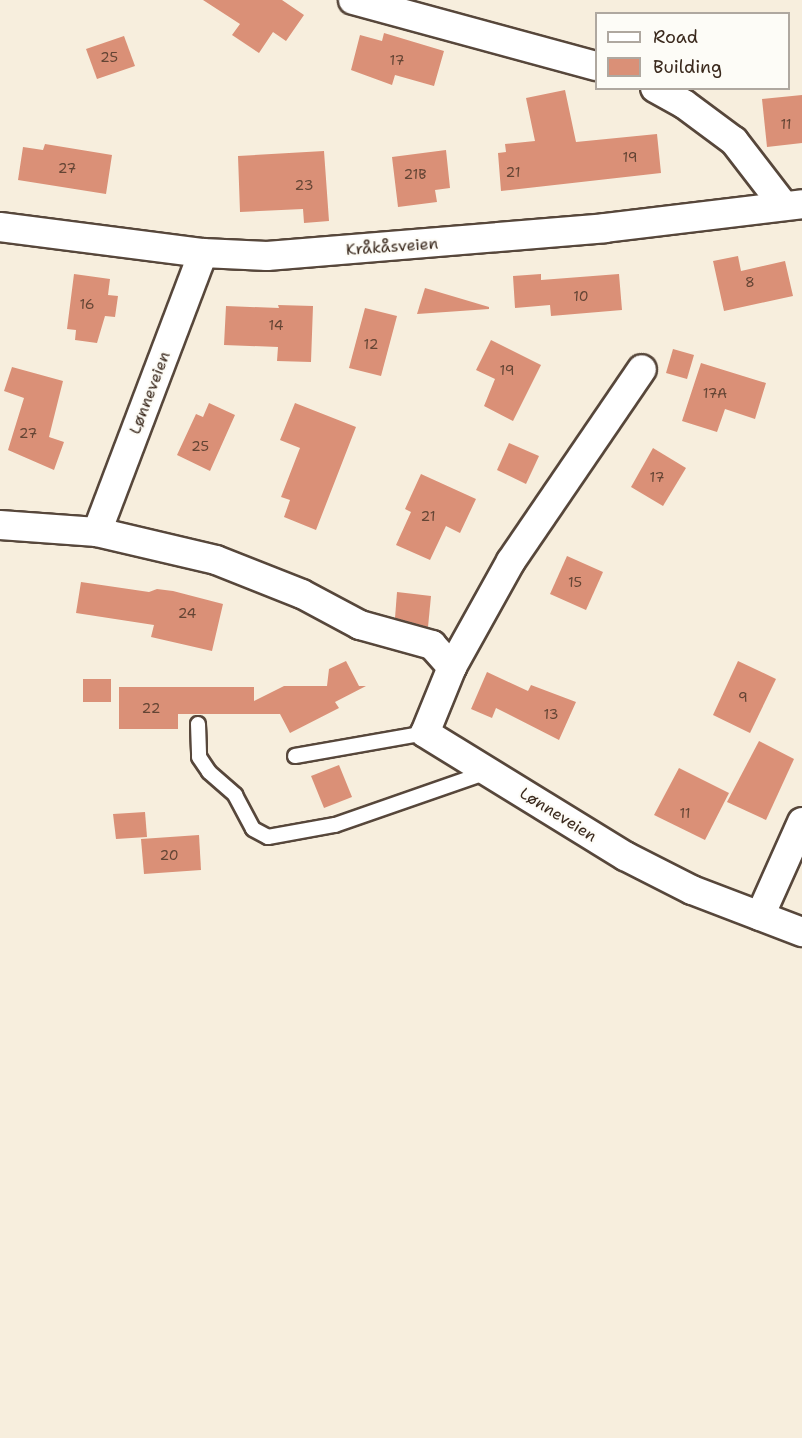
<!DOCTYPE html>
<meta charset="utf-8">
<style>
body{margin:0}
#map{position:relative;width:802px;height:1438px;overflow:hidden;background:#f7eedd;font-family:"Shantell Sans",sans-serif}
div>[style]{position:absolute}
.building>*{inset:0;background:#da9077}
.roads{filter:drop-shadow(2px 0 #57473b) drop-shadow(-2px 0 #57473b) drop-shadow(0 2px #57473b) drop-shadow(0 -2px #57473b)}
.lane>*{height:14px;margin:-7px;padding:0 7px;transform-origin:7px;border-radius:7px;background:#fff}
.street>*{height:28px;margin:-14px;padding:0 14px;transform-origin:14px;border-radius:14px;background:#fff}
span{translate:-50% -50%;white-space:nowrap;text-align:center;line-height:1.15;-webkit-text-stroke:4.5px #fdfcf7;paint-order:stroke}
.number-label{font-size:14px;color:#634434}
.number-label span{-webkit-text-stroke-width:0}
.street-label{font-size:16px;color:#3b2a1e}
.legend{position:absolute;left:595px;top:12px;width:195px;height:78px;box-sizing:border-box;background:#fdfcf7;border:2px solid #afa8a0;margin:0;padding:8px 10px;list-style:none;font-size:18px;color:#3b2a1e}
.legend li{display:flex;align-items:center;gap:12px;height:30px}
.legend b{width:30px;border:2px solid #afa8a0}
</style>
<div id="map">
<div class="building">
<i style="clip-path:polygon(203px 0,282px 0,304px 15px,286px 41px,273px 32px,259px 53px,232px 35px,240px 24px)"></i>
<i style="clip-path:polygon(384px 33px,444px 51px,434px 86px,395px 75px,392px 85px,351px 70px,360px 35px,382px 41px)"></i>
<i style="clip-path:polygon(124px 36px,135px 66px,97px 79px,86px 49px)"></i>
<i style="clip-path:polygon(565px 90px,576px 142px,657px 134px,661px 173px,501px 191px,498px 153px,506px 152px,505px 144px,535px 141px,526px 98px)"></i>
<i style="clip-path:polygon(802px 95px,802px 143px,767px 147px,762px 99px)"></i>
<i style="clip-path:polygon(45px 144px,112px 155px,106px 194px,18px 180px,23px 147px,43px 150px)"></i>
<i style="clip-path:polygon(446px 150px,450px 188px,435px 190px,437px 202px,398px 207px,392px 157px)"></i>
<i style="clip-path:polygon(324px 151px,329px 221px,304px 223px,303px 209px,240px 212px,238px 156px)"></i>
<i style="clip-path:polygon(738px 256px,741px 271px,785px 261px,793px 296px,724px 311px,713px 261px)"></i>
<i style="clip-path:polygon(74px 274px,110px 279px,108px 295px,118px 296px,115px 317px,105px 316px,97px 343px,75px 340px,76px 330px,67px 329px)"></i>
<i style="clip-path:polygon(541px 274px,541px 280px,619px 274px,622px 310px,551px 316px,550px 305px,515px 308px,513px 276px)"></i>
<i style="clip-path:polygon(425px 288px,489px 307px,489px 309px,417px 314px)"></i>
<i style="clip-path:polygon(278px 305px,313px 306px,311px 362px,277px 361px,278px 347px,224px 345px,226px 306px,279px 308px)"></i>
<i style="clip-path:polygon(365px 308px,397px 316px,381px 376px,349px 368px)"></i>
<i style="clip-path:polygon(491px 340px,541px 365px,513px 421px,484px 406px,495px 379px,476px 370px)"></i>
<i style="clip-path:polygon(673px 349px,694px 355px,687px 379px,666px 373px)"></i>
<i style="clip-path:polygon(701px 363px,766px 383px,755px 419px,725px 409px,717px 432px,682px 421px)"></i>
<i style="clip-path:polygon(12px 367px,63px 381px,49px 437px,64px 442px,54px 470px,8px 450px,24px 398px,4px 391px)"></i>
<i style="clip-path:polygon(209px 403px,235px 415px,210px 471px,177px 455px,196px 414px,203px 417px)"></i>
<i style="clip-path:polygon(295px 403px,356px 427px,316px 530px,284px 517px,290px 500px,281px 497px,300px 448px,280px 440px)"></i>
<i style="clip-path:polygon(509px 443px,539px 456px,526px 484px,497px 470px)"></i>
<i style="clip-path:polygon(653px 448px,686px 468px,663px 506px,631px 487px)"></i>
<i style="clip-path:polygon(421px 474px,476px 499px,460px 533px,446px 526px,430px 560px,396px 545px,411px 512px,405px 509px)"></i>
<i style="clip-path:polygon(567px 556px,603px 572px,586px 610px,550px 594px)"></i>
<i style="clip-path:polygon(81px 582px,149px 592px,157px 589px,173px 591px,223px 604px,212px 651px,151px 637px,154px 625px,76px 613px)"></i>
<i style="clip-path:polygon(397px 592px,431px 596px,428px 627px,395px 618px)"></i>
<i style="clip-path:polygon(346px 661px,359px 686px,366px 686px,335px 702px,339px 708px,290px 733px,280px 714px,178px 714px,178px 729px,119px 729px,119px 687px,254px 687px,254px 701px,284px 686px,327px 686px,329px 669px)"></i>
<i style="clip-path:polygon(738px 661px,776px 679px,750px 733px,713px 715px)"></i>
<i style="clip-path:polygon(487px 672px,528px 691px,531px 685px,576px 702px,559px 740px,496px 708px,492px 718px,471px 709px)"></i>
<i style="clip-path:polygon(83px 679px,111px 679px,111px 702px,83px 702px)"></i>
<i style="clip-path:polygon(759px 741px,794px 759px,766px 820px,727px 802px)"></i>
<i style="clip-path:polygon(339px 765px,352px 797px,324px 808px,311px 776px)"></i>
<i style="clip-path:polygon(679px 768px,729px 793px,705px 840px,654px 815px)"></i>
<i style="clip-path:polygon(145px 812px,147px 837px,116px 839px,113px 814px)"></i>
<i style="clip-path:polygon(199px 835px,201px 870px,144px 874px,141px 839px)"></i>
</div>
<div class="roads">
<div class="lane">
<i style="left:198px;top:724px;width:33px;rotate:88deg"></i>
<i style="left:199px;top:757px;width:18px;rotate:56deg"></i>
<i style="left:209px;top:772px;width:35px;rotate:41deg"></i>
<i style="left:235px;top:795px;width:38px;rotate:62deg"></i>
<i style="left:253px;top:829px;width:17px;rotate:28deg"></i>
<i style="left:268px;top:837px;width:68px;rotate:-10.2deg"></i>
<i style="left:335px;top:825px;width:161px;rotate:-19.2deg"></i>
<i style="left:295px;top:756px;width:132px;rotate:-10deg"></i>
</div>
<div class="street">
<i style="left:353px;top:0;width:252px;rotate:15.2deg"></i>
<i style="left:655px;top:88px;width:33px;rotate:29deg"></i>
<i style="left:684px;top:104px;width:62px;rotate:36.5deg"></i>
<i style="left:734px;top:141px;width:82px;rotate:52.4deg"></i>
<i style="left:0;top:227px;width:205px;rotate:7.3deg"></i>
<i style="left:203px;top:253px;width:64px;rotate:2.7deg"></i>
<i style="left:267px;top:256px;width:339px;rotate:-4.7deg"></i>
<i style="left:605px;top:228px;width:198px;rotate:-6.9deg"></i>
<i style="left:0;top:525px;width:97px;rotate:4.1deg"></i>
<i style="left:97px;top:532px;width:122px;rotate:13.2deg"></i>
<i style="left:216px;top:560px;width:92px;rotate:21.6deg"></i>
<i style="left:302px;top:594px;width:66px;rotate:28.1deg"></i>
<i style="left:360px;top:625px;width:75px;rotate:15.5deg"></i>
<i style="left:432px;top:645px;width:30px;rotate:48deg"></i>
<i style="left:452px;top:667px;width:71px;rotate:112.2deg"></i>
<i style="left:425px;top:733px;width:235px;rotate:31.6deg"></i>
<i style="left:625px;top:856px;width:75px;rotate:26.9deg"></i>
<i style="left:692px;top:890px;width:118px;rotate:20.9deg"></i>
<i style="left:97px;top:532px;width:298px;rotate:-69.2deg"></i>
<i style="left:452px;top:667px;width:121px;rotate:-60.9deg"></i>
<i style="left:511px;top:561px;width:232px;rotate:-55.7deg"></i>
<i style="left:760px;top:916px;width:103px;rotate:-65.9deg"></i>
</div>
</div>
<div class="number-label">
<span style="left:109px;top:57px">25</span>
<span style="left:397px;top:60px">17</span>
<span style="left:786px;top:124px">11</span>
<span style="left:630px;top:157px">19</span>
<span style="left:67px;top:168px">27</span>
<span style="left:513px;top:172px">21</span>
<span style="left:415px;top:174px">21B</span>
<span style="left:304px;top:185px">23</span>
<span style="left:750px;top:282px">8</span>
<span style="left:581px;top:296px">10</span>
<span style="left:87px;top:304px">16</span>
<span style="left:276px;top:325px">14</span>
<span style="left:371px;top:344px">12</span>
<span style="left:507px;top:370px">19</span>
<span style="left:715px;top:393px">17A</span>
<span style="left:28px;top:433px">27</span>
<span style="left:200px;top:446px">25</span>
<span style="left:657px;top:477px">17</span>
<span style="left:428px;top:516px">21</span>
<span style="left:575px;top:582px">15</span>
<span style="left:187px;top:613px">24</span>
<span style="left:743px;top:697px">9</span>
<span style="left:151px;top:708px">22</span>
<span style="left:551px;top:714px">13</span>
<span style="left:685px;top:813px">11</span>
<span style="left:169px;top:855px">20</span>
</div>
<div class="street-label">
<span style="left:392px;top:247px;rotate:-4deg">Kråkåsveien</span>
<span style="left:150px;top:393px;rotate:-69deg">Lønneveien</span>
<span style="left:558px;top:815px;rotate:32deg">Lønneveien</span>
</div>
<ul class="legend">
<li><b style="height:8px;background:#fff"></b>Road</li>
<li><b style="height:16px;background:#da9077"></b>Building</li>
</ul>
</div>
